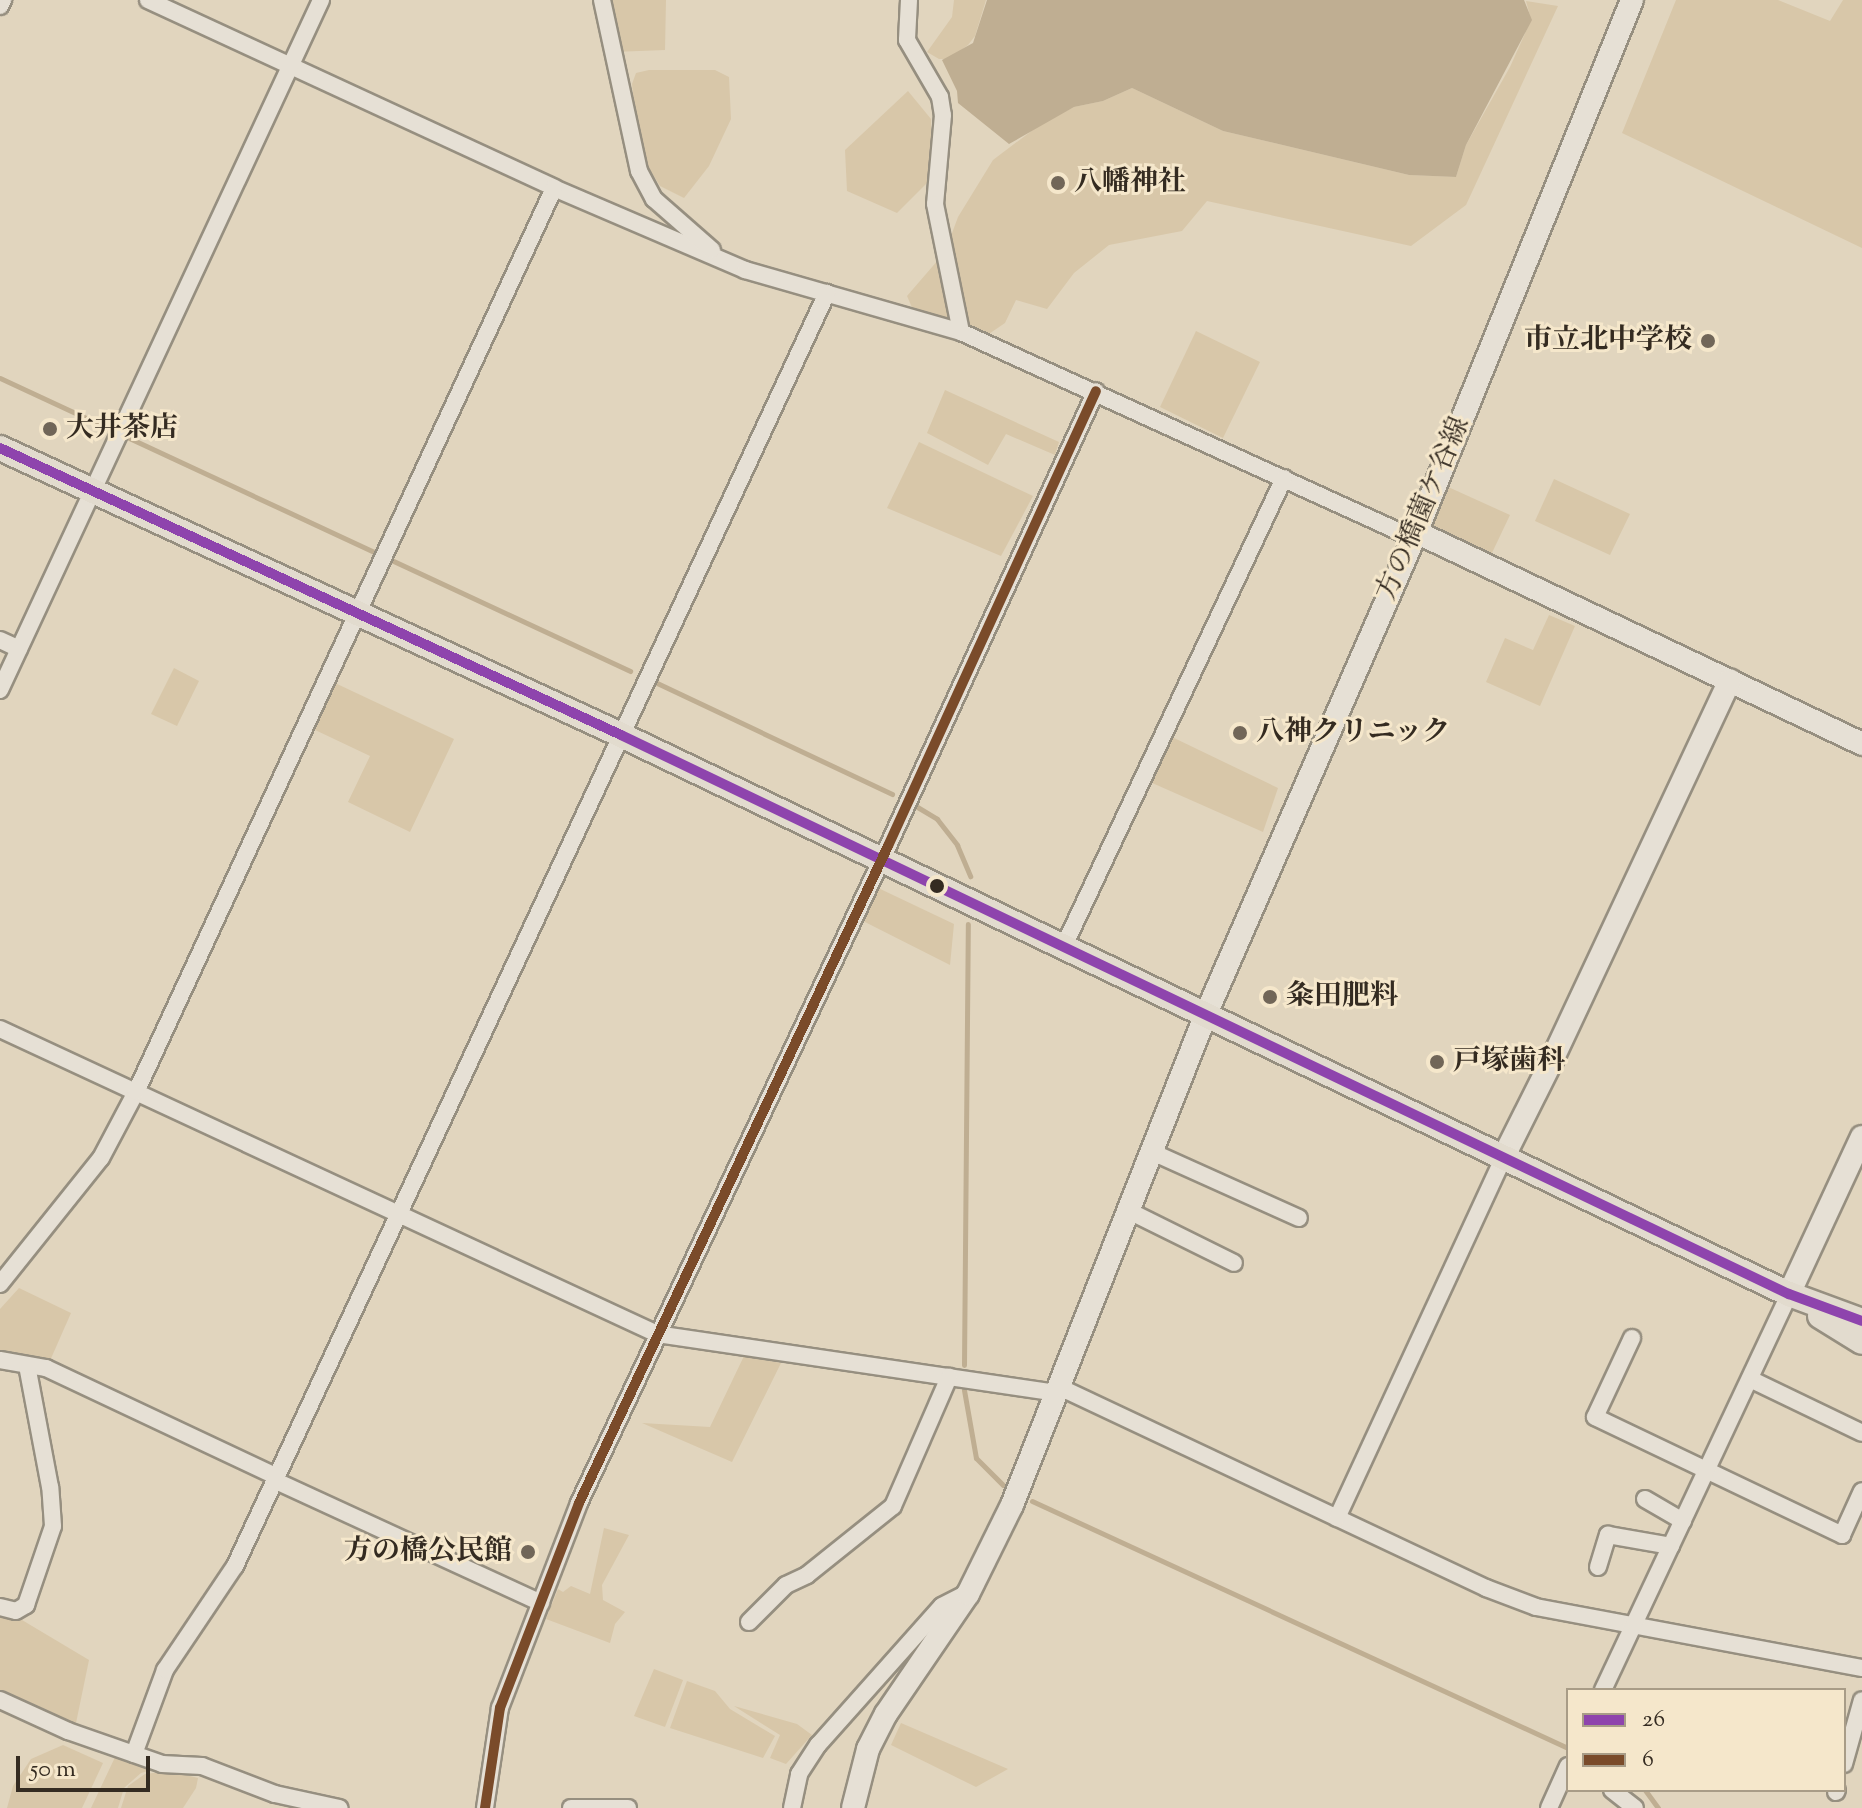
<!DOCTYPE html>
<meta charset="utf-8">
<style>
body{margin:0}
#map{position:relative;width:1862px;height:1808px;overflow:hidden;background:#e1d5be;font-family:"Sorts Mill Goudy","Noto Serif JP",serif}
div>[style]{position:absolute}
.green>*{inset:0;background:#d8c7a9}
.water>*{inset:0;background:#bfae92}
.stream>*{height:5px;margin:-2.5px;padding:0 2.5px;transform-origin:2.5px;border-radius:2.5px;background:#bfae92}
.roads{filter:drop-shadow(2px 0 #968f80) drop-shadow(-2px 0 #968f80) drop-shadow(0 2px #968f80) drop-shadow(0 -2px #968f80)}
.street>*{height:16px;margin:-8px;padding:0 8px;transform-origin:8px;border-radius:8px;background:#e6e0d5}
.secondary>*{height:22px;margin:-11px;padding:0 11px;transform-origin:11px;border-radius:11px;background:#e6e0d5}
.primary>*{height:24px;margin:-12px;padding:0 12px;transform-origin:12px;border-radius:12px;background:#e2dbce}
.bus-1>*{height:10px;margin:-5px;padding:0 5px;transform-origin:5px;border-radius:5px;background:#8e44ad}
.bus-2>*{height:10px;margin:-5px;padding:0 5px;transform-origin:5px;border-radius:5px;background:#7a4b2a}
.dots>*{width:22px;height:22px;translate:-50% -50%;box-sizing:border-box;border:4px solid #f5e7cb;border-radius:50%}
span{translate:-50% -50%;white-space:nowrap;text-align:center;line-height:1.15;-webkit-text-stroke:6px #f5e7cb;paint-order:stroke}
.poi-label{font-size:28px;color:#342b21;font-weight:700}
.left{translate:0 -50%;text-align:left}
.right{translate:-100% -50%;text-align:right}
.street-label{font-size:28px;color:#342b21}
.legend{position:absolute;left:1566px;top:1688px;width:280px;height:104px;box-sizing:border-box;background:#f5e7cb;border:2px solid #a89c87;margin:0;padding:10px 14px;list-style:none;font-size:24px;color:#342b21}
.legend li{display:flex;align-items:center;gap:16px;height:40px}
.legend b{width:40px;border:2px solid #a89c87}
.scale{position:absolute;left:16px;top:1756px;width:134px;height:36px;box-sizing:border-box;border:4px solid #342b21;border-top:0;padding-left:10px;font-size:24px;line-height:28px;white-space:nowrap;color:#342b21;-webkit-text-stroke:6px #f5e7cb;paint-order:stroke}
</style>
<div id="map">
<div class="green">
<i style="clip-path:polygon(601px 0,666px 0,665px 50px,613px 52px)"></i>
<i style="clip-path:polygon(954px 0,986px 0,975px 36px,968px 45px,949px 59px,939px 59px,927px 52px,952px 17px)"></i>
<i style="clip-path:polygon(1676px 0,1778px 0,1830px 21px,1843px 0,1862px 0,1862px 248px,1622px 133px)"></i>
<i style="clip-path:polygon(1526px 1px,1558px 6px,1466px 205px,1411px 246px,1207px 201px,1182px 231px,1109px 245px,1074px 273px,1047px 309px,1016px 300px,1005px 323px,980px 340px,914px 312px,907px 296px,945px 252px,958px 217px,993px 160px,1042px 123px,1074px 107px,1103px 101px,1132px 88px,1223px 131px,1409px 175px,1456px 177px,1466px 145px,1510px 67px,1531px 20px)"></i>
<i style="clip-path:polygon(649px 70px,715px 70px,729px 77px,731px 119px,709px 166px,684px 198px,660px 186px,647px 165px,636px 125px,632px 84px,636px 73px)"></i>
<i style="clip-path:polygon(908px 91px,931px 119px,932px 178px,897px 213px,847px 191px,845px 150px)"></i>
<i style="clip-path:polygon(1196px 331px,1260px 362px,1223px 438px,1160px 407px)"></i>
<i style="clip-path:polygon(945px 390px,1059px 442px,1055px 455px,1006px 434px,988px 465px,927px 433px)"></i>
<i style="clip-path:polygon(919px 442px,1033px 496px,1001px 556px,887px 508px)"></i>
<i style="clip-path:polygon(1554px 479px,1630px 514px,1610px 555px,1535px 521px)"></i>
<i style="clip-path:polygon(1446px 486px,1510px 515px,1491px 555px,1432px 529px,1430px 522px)"></i>
<i style="clip-path:polygon(1549px 615px,1575px 626px,1540px 706px,1486px 682px,1505px 638px,1533px 650px)"></i>
<i style="clip-path:polygon(174px 668px,199px 681px,177px 726px,151px 714px)"></i>
<i style="clip-path:polygon(335px 683px,454px 739px,410px 832px,348px 802px,370px 756px,313px 729px)"></i>
<i style="clip-path:polygon(1172px 737px,1278px 788px,1263px 832px,1150px 782px)"></i>
<i style="clip-path:polygon(874px 886px,954px 924px,950px 965px,859px 919px)"></i>
<i style="clip-path:polygon(19px 1288px,71px 1313px,49px 1363px,0 1354px,0 1309px)"></i>
<i style="clip-path:polygon(744px 1356px,781px 1363px,732px 1462px,642px 1423px,710px 1427px)"></i>
<i style="clip-path:polygon(604px 1528px,629px 1535px,602px 1585px,603px 1600px,625px 1612px,615px 1624px,610px 1643px,546px 1619px,558px 1589px,563px 1592px,571px 1586px,590px 1594px)"></i>
<i style="clip-path:polygon(0 1615px,22px 1620px,89px 1660px,76px 1723px,0 1695px)"></i>
<i style="clip-path:polygon(654px 1669px,683px 1680px,665px 1727px,634px 1716px)"></i>
<i style="clip-path:polygon(687px 1681px,715px 1691px,730px 1709px,775px 1736px,763px 1758px,670px 1728px)"></i>
<i style="clip-path:polygon(734px 1706px,797px 1724px,812px 1735px,786px 1764px,770px 1758px,780px 1735px)"></i>
<i style="clip-path:polygon(901px 1723px,1008px 1769px,976px 1787px,891px 1745px)"></i>
<i style="clip-path:polygon(63px 1745px,103px 1763px,82px 1808px,7px 1808px,13px 1786px,31px 1759px)"></i>
<i style="clip-path:polygon(117px 1753px,162px 1767px,141px 1773px,124px 1788px,118px 1808px,91px 1808px)"></i>
<i style="clip-path:polygon(169px 1771px,198px 1778px,196px 1788px,183px 1808px,121px 1808px,128px 1786px,145px 1774px)"></i>
</div>
<div class="water">
<i style="clip-path:polygon(987px 0,1524px 0,1532px 20px,1466px 145px,1456px 177px,1409px 175px,1223px 131px,1132px 88px,1103px 101px,1074px 107px,1009px 144px,958px 103px,957px 91px,942px 60px,973px 43px)"></i>
</div>
<div class="stream">
<i style="left:0;top:378px;width:695px;rotate:24.94deg"></i>
<i style="left:657px;top:683px;width:260px;rotate:25.3deg"></i>
<i style="left:914px;top:805px;width:27px;rotate:31deg"></i>
<i style="left:937px;top:819px;width:33px;rotate:52deg"></i>
<i style="left:957px;top:845px;width:34px;rotate:67deg"></i>
<i style="left:964px;top:1365px;width:441px;rotate:-89.5deg"></i>
<i style="left:964px;top:1390px;width:69px;rotate:80deg"></i>
<i style="left:976px;top:1458px;width:38px;rotate:45deg"></i>
<i style="left:1032px;top:1501px;width:590px;rotate:24.74deg"></i>
<i style="left:1645px;top:1790px;width:22px;rotate:54deg"></i>
</div>
<div class="roads">
<div class="street">
<i style="left:148px;top:0;width:447px;rotate:24.8deg"></i>
<i style="left:554px;top:188px;width:208px;rotate:23.2deg"></i>
<i style="left:745px;top:270px;width:225px;rotate:16deg"></i>
<i style="left:961px;top:332px;width:498px;rotate:24.5deg"></i>
<i style="left:602px;top:0;width:175px;rotate:77.8deg"></i>
<i style="left:639px;top:171px;width:32px;rotate:62deg"></i>
<i style="left:654px;top:199px;width:77px;rotate:41.3deg"></i>
<i style="left:909px;top:0;width:40px;rotate:92.9deg"></i>
<i style="left:907px;top:40px;width:66px;rotate:59.9deg"></i>
<i style="left:940px;top:97px;width:18px;rotate:81deg"></i>
<i style="left:943px;top:115px;width:89px;rotate:95.1deg"></i>
<i style="left:935px;top:204px;width:131px;rotate:78.5deg"></i>
<i style="left:0;top:6px;width:7px;rotate:-63deg"></i>
<i style="left:0;top:640px;width:21px;rotate:25deg"></i>
<i style="left:0;top:690px;width:761px;rotate:-65.05deg"></i>
<i style="left:1064px;top:946px;width:517px;rotate:-64.82deg"></i>
<i style="left:0;top:1029px;width:724px;rotate:24.9deg"></i>
<i style="left:657px;top:1334px;width:404px;rotate:8.4deg"></i>
<i style="left:1152px;top:1152px;width:161px;rotate:24.2deg"></i>
<i style="left:1129px;top:1211px;width:117px;rotate:26.3deg"></i>
<i style="left:0;top:1284px;width:161px;rotate:-51.3deg"></i>
<i style="left:101px;top:1158px;width:75px;rotate:-62.1deg"></i>
<i style="left:136px;top:1092px;width:996px;rotate:-65.18deg"></i>
<i style="left:1632px;top:1338px;width:87px;rotate:115.1deg"></i>
<i style="left:1595px;top:1417px;width:274px;rotate:25.5deg"></i>
<i style="left:1842px;top:1535px;width:48px;rotate:-65.6deg"></i>
<i style="left:0;top:1360px;width:47px;rotate:9.9deg"></i>
<i style="left:46px;top:1368px;width:253px;rotate:25.2deg"></i>
<i style="left:1750px;top:1379px;width:124px;rotate:25.7deg"></i>
<i style="left:1059px;top:1387px;width:472px;rotate:25.2deg"></i>
<i style="left:1486px;top:1588px;width:53px;rotate:20.8deg"></i>
<i style="left:1536px;top:1607px;width:332px;rotate:10.6deg"></i>
<i style="left:274px;top:1480px;width:294px;rotate:24.7deg"></i>
<i style="left:1645px;top:1499px;width:44px;rotate:30.1deg"></i>
<i style="left:1337px;top:1518px;width:399px;rotate:-65.2deg"></i>
<i style="left:1598px;top:1567px;width:34px;rotate:-73deg"></i>
<i style="left:1608px;top:1535px;width:64px;rotate:9.9deg"></i>
<i style="left:0;top:1607px;width:16px;rotate:14deg"></i>
<i style="left:16px;top:1611px;width:12px;rotate:-31deg"></i>
<i style="left:26px;top:1605px;width:83px;rotate:-71.1deg"></i>
<i style="left:53px;top:1526px;width:39px;rotate:-94deg"></i>
<i style="left:50px;top:1487px;width:124px;rotate:-100.7deg"></i>
<i style="left:749px;top:1622px;width:52px;rotate:-45deg"></i>
<i style="left:786px;top:1585px;width:23px;rotate:-25deg"></i>
<i style="left:807px;top:1575px;width:110px;rotate:-38.7deg"></i>
<i style="left:893px;top:1506px;width:141px;rotate:-66.5deg"></i>
<i style="left:1603px;top:1690px;width:438px;rotate:-64.8deg"></i>
<i style="left:0;top:1700px;width:75px;rotate:24.5deg"></i>
<i style="left:68px;top:1731px;width:100px;rotate:19.3deg"></i>
<i style="left:162px;top:1764px;width:40px;rotate:2.9deg"></i>
<i style="left:202px;top:1766px;width:78px;rotate:21deg"></i>
<i style="left:275px;top:1794px;width:66px;rotate:12.3deg"></i>
<i style="left:134px;top:1754px;width:90px;rotate:-69.7deg"></i>
<i style="left:165px;top:1670px;width:125px;rotate:-56.1deg"></i>
<i style="left:235px;top:1566px;width:1404px;rotate:-65.06deg"></i>
<i style="left:1844px;top:1764px;width:66px;rotate:-74.3deg"></i>
<i style="left:1612px;top:1790px;width:29px;rotate:38deg"></i>
<i style="left:1836px;top:1792px;width:2px;rotate:-63deg"></i>
<i style="left:485px;top:1808px;width:101px;rotate:-81.5deg"></i>
<i style="left:500px;top:1708px;width:220px;rotate:-68.9deg"></i>
<i style="left:579px;top:1503px;width:726px;rotate:-64.81deg"></i>
<i style="left:888px;top:846px;width:500px;rotate:-65.43deg"></i>
<i style="left:571px;top:1808px;width:57px"></i>
<i style="left:792px;top:1808px;width:35px;rotate:-78deg"></i>
<i style="left:799px;top:1774px;width:35px;rotate:-57deg"></i>
<i style="left:818px;top:1745px;width:186px;rotate:-48.3deg"></i>
<i style="left:942px;top:1606px;width:27px;rotate:-27deg"></i>
<i style="left:1549px;top:1808px;width:46px;rotate:-65.7deg"></i>
</div>
<div class="secondary">
<i style="left:1416px;top:532px;width:494px;rotate:25.4deg"></i>
<i style="left:1504px;top:1156px;width:110px;rotate:-63.4deg"></i>
<i style="left:1553px;top:1058px;width:417px;rotate:-64.9deg"></i>
<i style="left:1789px;top:1294px;width:173px;rotate:-65.1deg"></i>
<i style="left:853px;top:1808px;width:61px;rotate:-75.7deg"></i>
<i style="left:868px;top:1749px;width:39px;rotate:-63deg"></i>
<i style="left:886px;top:1714px;width:145px;rotate:-55.7deg"></i>
<i style="left:968px;top:1594px;width:99px;rotate:-63.7deg"></i>
<i style="left:1012px;top:1505px;width:528px;rotate:-68.44deg"></i>
<i style="left:1206px;top:1014px;width:519px;rotate:-66.4deg"></i>
<i style="left:1414px;top:538px;width:580px;rotate:-67.94deg"></i>
</div>
<div class="primary">
<i style="left:0;top:448px;width:684px;rotate:24.8deg"></i>
<i style="left:621px;top:735px;width:1295px;rotate:25.58deg"></i>
<i style="left:1789px;top:1294px;width:78px;rotate:20.3deg"></i>
<i style="left:1820px;top:1316px;width:49px;rotate:31.8deg"></i>
</div>
</div>
<div class="bus-1">
<i style="left:0;top:448px;width:684px;rotate:24.8deg"></i>
<i style="left:621px;top:735px;width:1295px;rotate:25.58deg"></i>
<i style="left:1789px;top:1294px;width:78px;rotate:20.3deg"></i>
</div>
<div class="bus-2">
<i style="left:485px;top:1808px;width:101px;rotate:-81.5deg"></i>
<i style="left:500px;top:1708px;width:220px;rotate:-68.9deg"></i>
<i style="left:579px;top:1503px;width:726px;rotate:-64.81deg"></i>
<i style="left:888px;top:846px;width:500px;rotate:-65.43deg"></i>
</div>
<div class="dots">
<i style="left:1058px;top:183px;background:#716658"></i>
<i style="left:1708px;top:341px;background:#716658"></i>
<i style="left:50px;top:429px;background:#716658"></i>
<i style="left:1240px;top:733px;background:#716658"></i>
<i style="left:937px;top:886px;background:#342b21"></i>
<i style="left:1270px;top:997px;background:#716658"></i>
<i style="left:1437px;top:1062px;background:#716658"></i>
<i style="left:528px;top:1552px;background:#716658"></i>
</div>
<div class="poi-label">
<span class="left" style="left:1074px;top:183px">八幡神社</span>
<span class="right" style="left:1692px;top:341px">市立北中学校</span>
<span class="left" style="left:66px;top:429px">大井茶店</span>
<span class="left" style="left:1256px;top:733px">八神クリニック</span>
<span class="left" style="left:1286px;top:997px">粂田肥料</span>
<span class="left" style="left:1453px;top:1062px">戸塚歯科</span>
<span class="right" style="left:512px;top:1552px">方の橋公民館</span>
</div>
<div class="street-label">
<span style="left:1424px;top:509px;rotate:-67deg">方の橋薗ケ谷線</span>
</div>
<ul class="legend">
<li><b style="height:10px;background:#8e44ad"></b>26</li>
<li><b style="height:10px;background:#7a4b2a"></b>6</li>
</ul>
<div class="scale">50 m</div>
</div>
